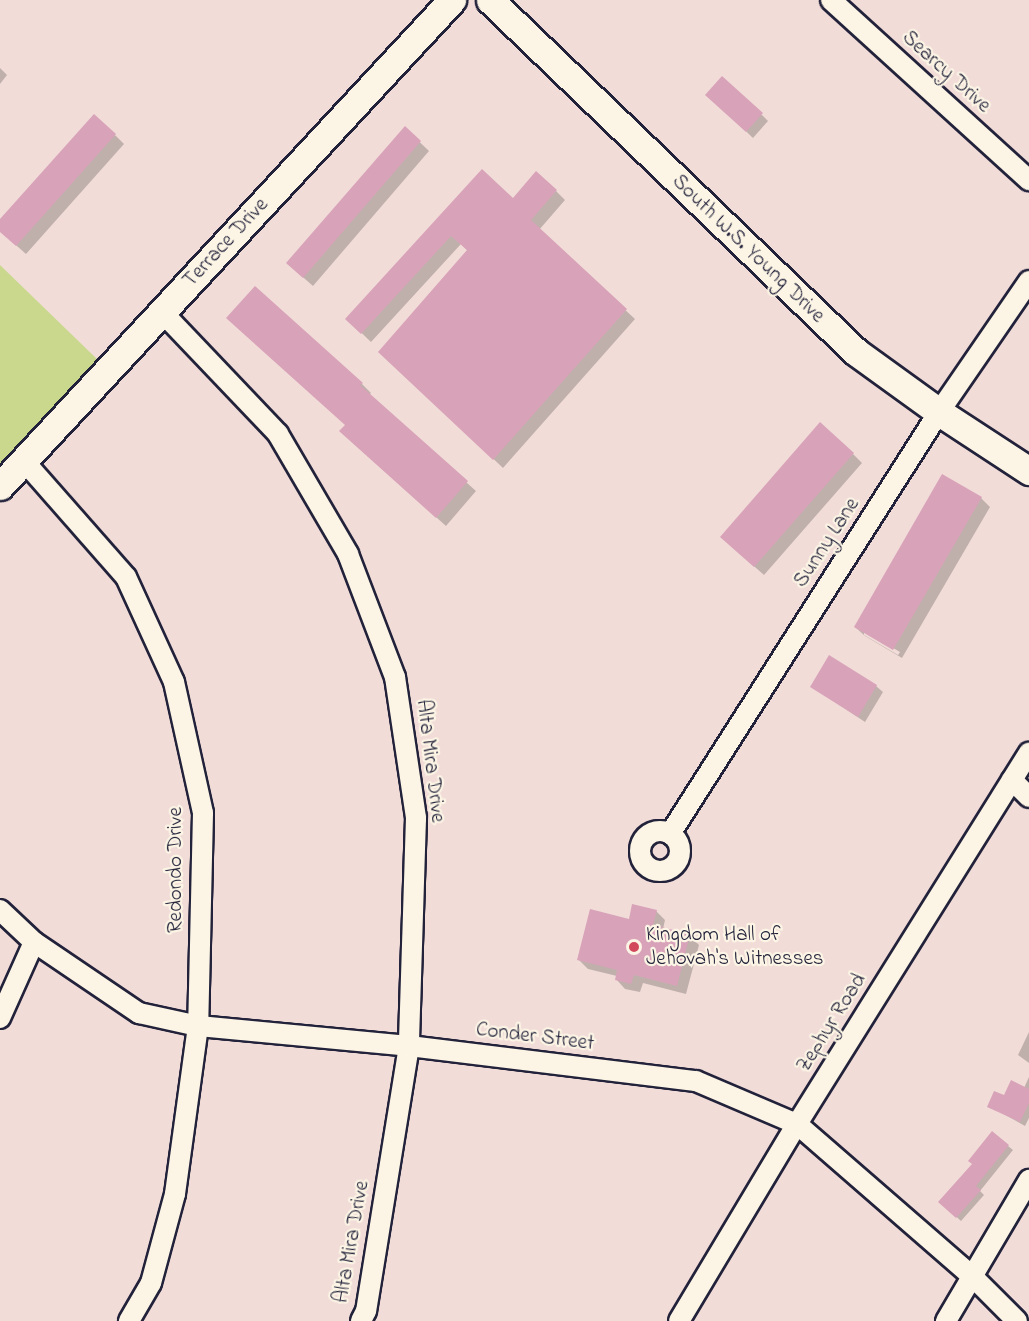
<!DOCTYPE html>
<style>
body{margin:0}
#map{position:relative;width:1029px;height:1321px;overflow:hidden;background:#f1dcd8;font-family:"Indie Flower",sans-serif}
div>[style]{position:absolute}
.green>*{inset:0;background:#c9d88c}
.shadow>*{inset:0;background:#0003}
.building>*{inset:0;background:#d8a2b9}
.roads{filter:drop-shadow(2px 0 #22223b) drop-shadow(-2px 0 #22223b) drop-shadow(0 2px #22223b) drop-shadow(0 -2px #22223b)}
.street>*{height:20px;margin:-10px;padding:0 10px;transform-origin:10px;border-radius:10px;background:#fcf5e5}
.street>.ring{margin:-10px;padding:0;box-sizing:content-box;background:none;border:20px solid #fcf5e5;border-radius:50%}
.secondary>*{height:27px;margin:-13.5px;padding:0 13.5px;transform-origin:13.5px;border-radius:13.5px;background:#fcf5e5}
.dots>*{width:16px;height:16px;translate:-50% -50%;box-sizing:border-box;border:3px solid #fcf5e5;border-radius:50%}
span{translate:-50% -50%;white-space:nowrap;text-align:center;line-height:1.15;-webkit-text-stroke:4.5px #fcf5e5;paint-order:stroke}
.street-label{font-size:21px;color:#22223b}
.poi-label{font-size:21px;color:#22223b}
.left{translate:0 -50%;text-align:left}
</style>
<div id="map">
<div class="green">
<i style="clip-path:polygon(0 265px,100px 362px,0 467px)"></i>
</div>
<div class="shadow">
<i style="clip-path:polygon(0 68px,7px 75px,0 84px)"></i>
<i style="clip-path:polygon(714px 101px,762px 115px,768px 121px,753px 138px)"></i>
<i style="clip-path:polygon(405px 128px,429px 151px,313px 286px,297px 272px)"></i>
<i style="clip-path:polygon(115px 135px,124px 144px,26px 254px,0 231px,0 221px)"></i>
<i style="clip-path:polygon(482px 172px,513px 200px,536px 173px,556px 191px,565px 200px,539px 230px,635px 319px,503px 468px,390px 361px,468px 251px,461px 244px,371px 342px,347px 319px)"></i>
<i style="clip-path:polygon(237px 327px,362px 384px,371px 393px,369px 395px,476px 491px,446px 526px,350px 440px,346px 425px)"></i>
<i style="clip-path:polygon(853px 454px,862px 463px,764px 575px,731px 546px)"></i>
<i style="clip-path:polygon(evenodd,981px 498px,990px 507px,902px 658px,865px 636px,855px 627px,981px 498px,864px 631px,900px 652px,898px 655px,864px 635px,864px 631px)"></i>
<i style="clip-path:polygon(876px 686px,883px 692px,865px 722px,812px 687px)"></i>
<i style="clip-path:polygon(656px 911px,665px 920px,663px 929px,690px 936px,699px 945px,686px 994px,643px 983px,640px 992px,625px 989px,616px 979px,617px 976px,588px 969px,579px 960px,630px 921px)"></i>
<i style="clip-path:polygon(1029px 1032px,1029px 1063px,1018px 1055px)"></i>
<i style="clip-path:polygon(1029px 1077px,1029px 1118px,1025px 1126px,989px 1106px,1024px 1088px)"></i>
<i style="clip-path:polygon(992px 1133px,1013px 1150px,980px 1191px,984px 1195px,961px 1221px,940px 1202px,974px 1164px)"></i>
</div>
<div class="building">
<i style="clip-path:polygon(722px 76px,763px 113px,746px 132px,705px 95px)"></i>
<i style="clip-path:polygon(94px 114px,116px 134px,16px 246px,0 232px,0 219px)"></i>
<i style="clip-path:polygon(405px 126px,421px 141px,303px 278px,286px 263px)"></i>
<i style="clip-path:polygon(482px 169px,513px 198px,536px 171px,557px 190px,531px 220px,627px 309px,493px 460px,378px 352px,467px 250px,451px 236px,361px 334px,345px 319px)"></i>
<i style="clip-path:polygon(255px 286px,363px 383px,360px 385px,468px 481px,436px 518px,339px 431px,345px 425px,226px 318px)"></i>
<i style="clip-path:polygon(820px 422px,854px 453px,754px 567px,720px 537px)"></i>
<i style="clip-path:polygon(942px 474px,982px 497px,893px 650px,854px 627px)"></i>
<i style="clip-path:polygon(829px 655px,877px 685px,858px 717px,810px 687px)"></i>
<i style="clip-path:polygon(632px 904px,657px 910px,653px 925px,690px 934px,677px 986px,634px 975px,631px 984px,615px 980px,617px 970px,577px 960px,590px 909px,629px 919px)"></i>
<i style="clip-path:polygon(1011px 1080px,1029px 1089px,1029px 1103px,1020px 1122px,987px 1107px,994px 1091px,1004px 1095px)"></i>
<i style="clip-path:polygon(992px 1131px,1009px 1145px,976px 1186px,981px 1190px,956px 1218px,938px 1202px,972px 1164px,968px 1161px)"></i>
</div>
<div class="roads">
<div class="street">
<i style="left:831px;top:0;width:268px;rotate:42.3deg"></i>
<i style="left:162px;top:312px;width:168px;rotate:46.4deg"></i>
<i style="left:278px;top:434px;width:139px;rotate:59.7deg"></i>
<i style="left:348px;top:554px;width:132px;rotate:69.1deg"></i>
<i style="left:395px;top:677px;width:143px;rotate:81.5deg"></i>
<i style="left:416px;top:818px;width:228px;rotate:91.8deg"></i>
<i style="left:409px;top:1046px;width:268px;rotate:99.2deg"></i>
<i style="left:366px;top:1311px;width:11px;rotate:117deg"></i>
<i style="left:24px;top:461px;width:154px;rotate:48.7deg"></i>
<i style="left:126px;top:577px;width:115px;rotate:65.4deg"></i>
<i style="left:174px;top:682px;width:134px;rotate:77.5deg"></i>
<i style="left:203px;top:813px;width:213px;rotate:91.3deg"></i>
<i style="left:198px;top:1026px;width:170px;rotate:97.8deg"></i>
<i style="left:175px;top:1194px;width:92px;rotate:105.1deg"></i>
<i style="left:151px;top:1283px;width:44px;rotate:120.1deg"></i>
<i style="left:1012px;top:780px;width:24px;rotate:45deg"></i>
<i class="ring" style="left:640px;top:831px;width:20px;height:20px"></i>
<i style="left:670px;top:834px;width:500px;rotate:-57.48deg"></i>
<i style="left:939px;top:412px;width:159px;rotate:-55.5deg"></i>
<i style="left:0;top:910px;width:47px;rotate:43.3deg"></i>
<i style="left:34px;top:942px;width:127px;rotate:34.1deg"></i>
<i style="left:139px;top:1013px;width:60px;rotate:12.4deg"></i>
<i style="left:198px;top:1026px;width:212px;rotate:5.4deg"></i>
<i style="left:409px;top:1046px;width:289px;rotate:7deg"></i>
<i style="left:696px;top:1081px;width:110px;rotate:23.1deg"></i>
<i style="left:797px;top:1124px;width:233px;rotate:41deg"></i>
<i style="left:973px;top:1277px;width:62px;rotate:45deg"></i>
<i style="left:0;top:1018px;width:83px;rotate:-65.9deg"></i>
<i style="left:679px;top:1321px;width:230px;rotate:-59.1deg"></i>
<i style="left:797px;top:1124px;width:438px;rotate:-58deg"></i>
<i style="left:946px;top:1321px;width:164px;rotate:-59.5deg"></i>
</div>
<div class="secondary">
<i style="left:490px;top:0;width:508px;rotate:43.88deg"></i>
<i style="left:856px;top:352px;width:102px;rotate:35.9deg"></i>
<i style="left:939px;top:412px;width:108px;rotate:33.2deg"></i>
<i style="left:0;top:486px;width:664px;rotate:-47.08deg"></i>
</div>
</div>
<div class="dots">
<i style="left:634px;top:947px;background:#d1495b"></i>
</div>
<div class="street-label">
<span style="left:946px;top:72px;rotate:42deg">Searcy Drive</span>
<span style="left:226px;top:243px;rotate:-47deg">Terrace Drive</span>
<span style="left:748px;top:249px;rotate:44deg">South W.S. Young Drive</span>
<span style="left:827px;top:543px;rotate:-57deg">Sunny Lane</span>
<span style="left:430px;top:761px;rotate:83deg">Alta Mira Drive</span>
<span style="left:176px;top:870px;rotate:-90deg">Redondo Drive</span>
<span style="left:832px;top:1023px;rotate:-58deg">Zephyr Road</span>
<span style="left:535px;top:1037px;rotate:7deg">Conder Street</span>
<span style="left:352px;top:1242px;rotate:-80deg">Alta Mira Drive</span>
</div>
<div class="poi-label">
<span class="left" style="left:646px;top:947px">Kingdom Hall of<br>Jehovah's Witnesses</span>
</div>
</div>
